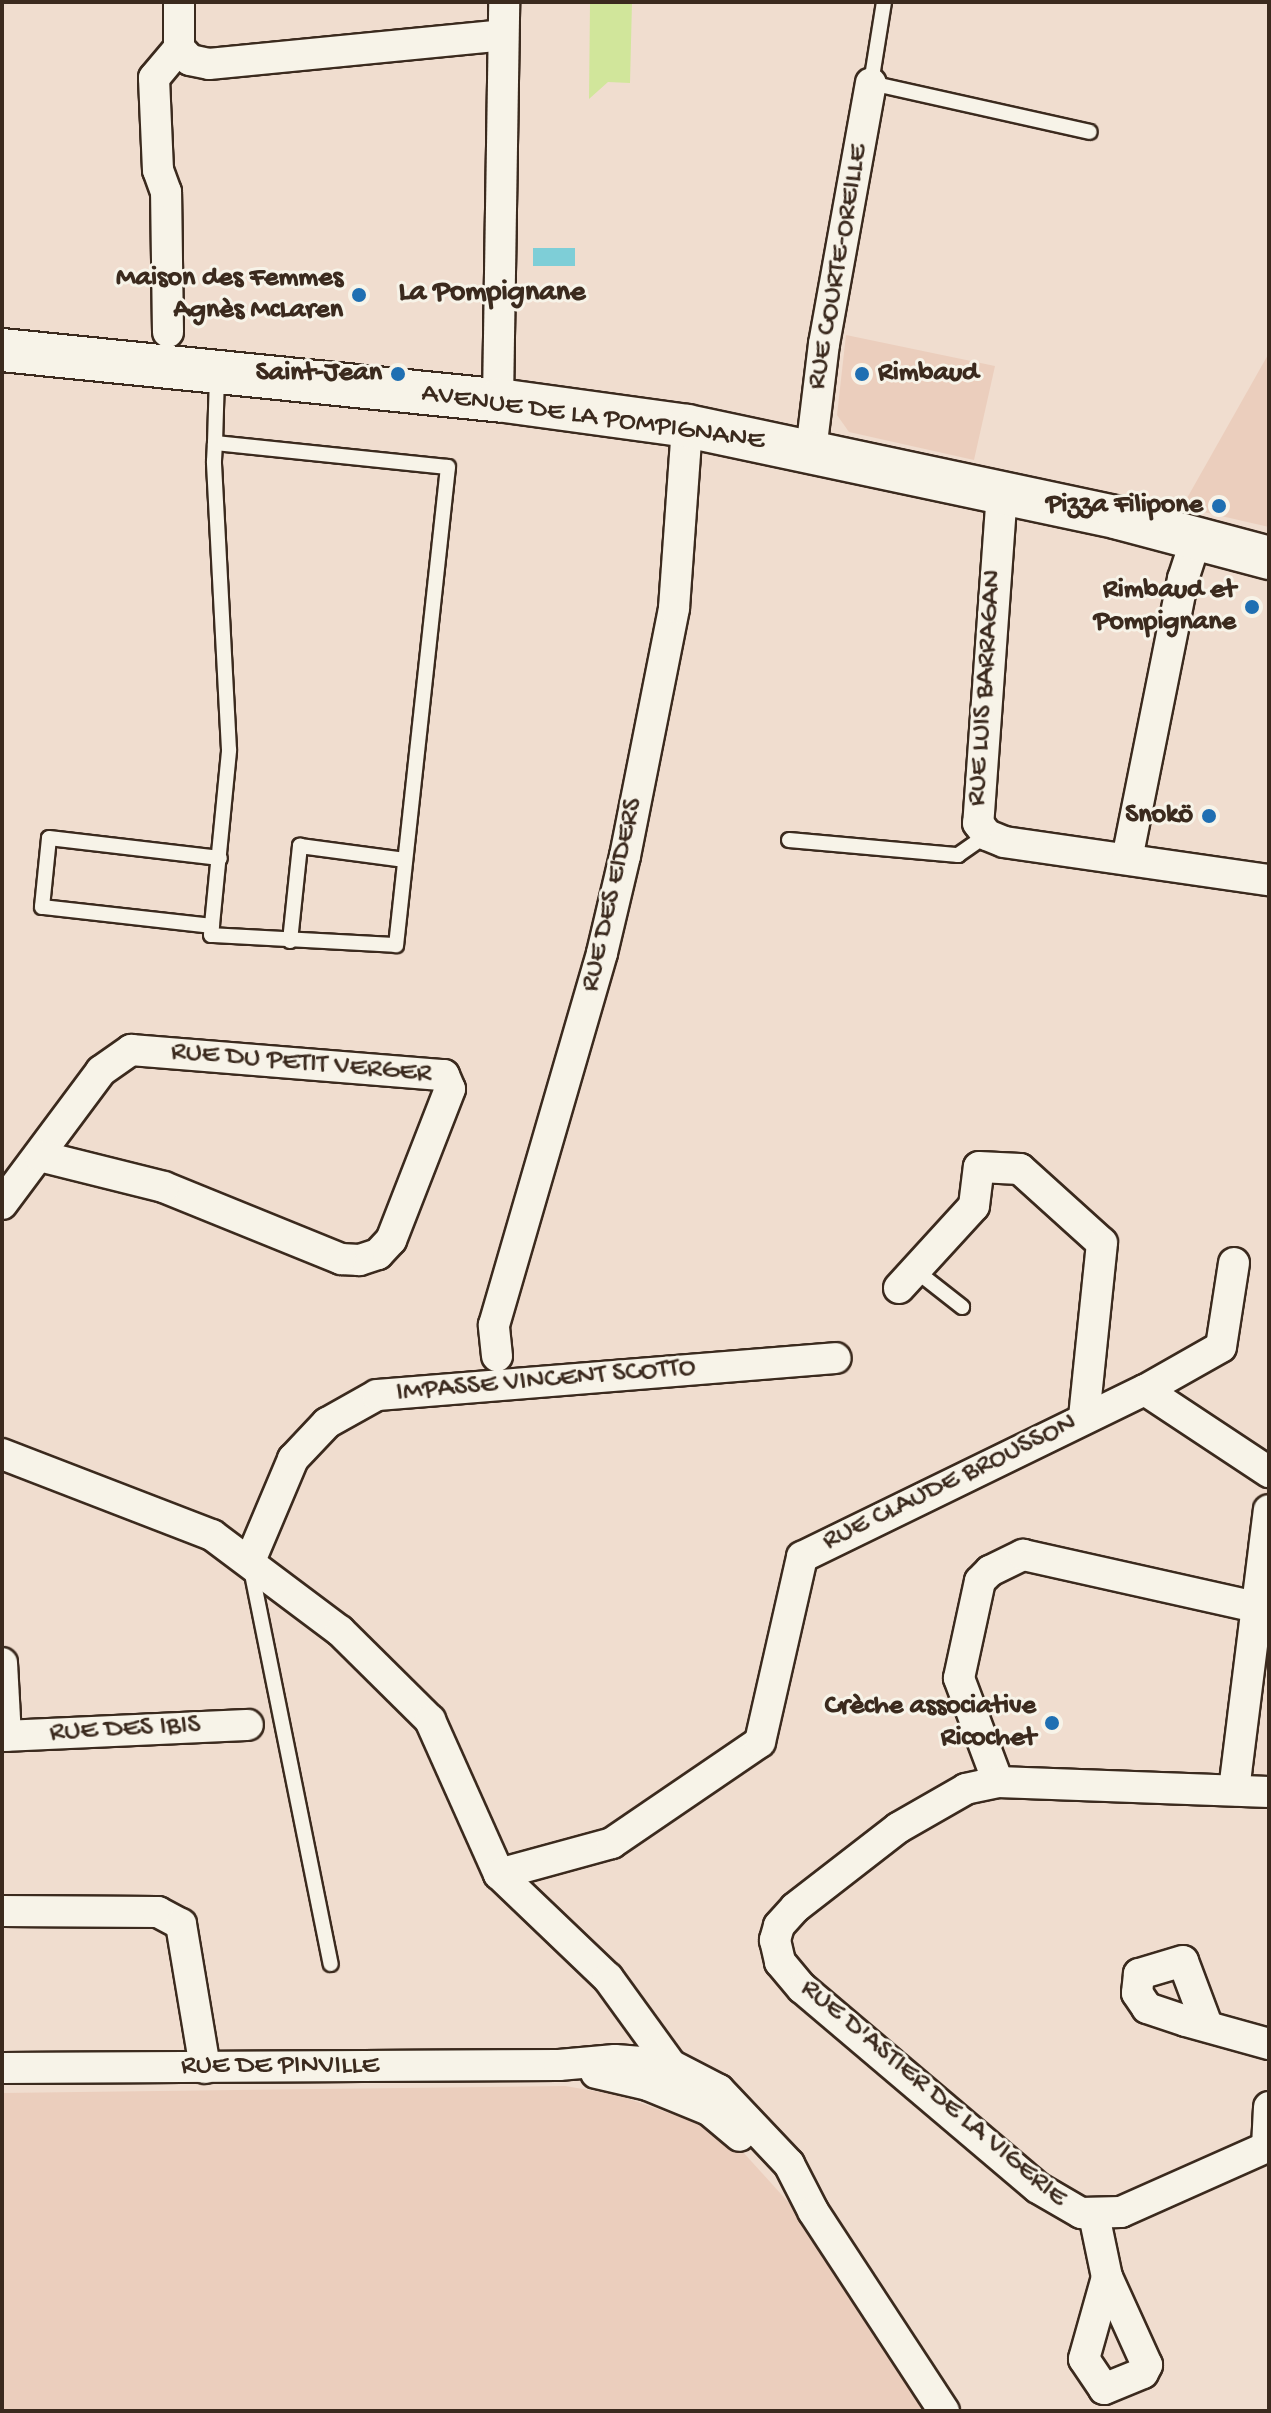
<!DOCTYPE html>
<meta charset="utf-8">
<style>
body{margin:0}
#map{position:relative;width:1271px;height:2413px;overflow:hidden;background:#f0ddcf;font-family:"Gochi Hand",sans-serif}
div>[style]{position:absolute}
.built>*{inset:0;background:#ebcebd}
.green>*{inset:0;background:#d1e69b}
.water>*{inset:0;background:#7eced7}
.roads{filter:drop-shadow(2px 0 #3b2a1e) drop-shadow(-2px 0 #3b2a1e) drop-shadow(0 2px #3b2a1e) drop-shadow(0 -2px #3b2a1e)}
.service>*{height:14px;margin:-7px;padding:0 7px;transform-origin:7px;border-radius:7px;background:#f7f3e8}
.minor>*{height:30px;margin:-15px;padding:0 15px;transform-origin:15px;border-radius:15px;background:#f7f3e8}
.secondary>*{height:42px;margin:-21px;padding:0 21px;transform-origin:21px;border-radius:21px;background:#f7f3e8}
.dots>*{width:22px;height:22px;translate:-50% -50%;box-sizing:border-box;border:4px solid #f7f3e8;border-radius:50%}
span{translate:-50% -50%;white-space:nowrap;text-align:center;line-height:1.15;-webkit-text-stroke:6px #f7f3e8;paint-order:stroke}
.street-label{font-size:28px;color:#3b2a1e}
.poi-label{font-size:28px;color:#3b2a1e;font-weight:700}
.right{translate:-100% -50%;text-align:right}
.left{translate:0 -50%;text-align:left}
.neighbourhood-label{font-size:30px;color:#3b2a1e;font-weight:700}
.frame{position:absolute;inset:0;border:4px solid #3b2a1e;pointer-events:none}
</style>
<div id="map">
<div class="built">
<i style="clip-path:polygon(846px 335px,995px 366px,974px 460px,849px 432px,837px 415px)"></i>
<i style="clip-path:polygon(1269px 353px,1269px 527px,1182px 507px)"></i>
<i style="clip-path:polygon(565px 2086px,618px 2095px,694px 2122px,742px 2151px,790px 2204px,923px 2411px,2px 2411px,2px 2093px)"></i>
</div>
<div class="green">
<i style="clip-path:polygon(590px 2px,632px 2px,630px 83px,608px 82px,589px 99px)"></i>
</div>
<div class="water">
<i style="clip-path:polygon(533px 248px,575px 248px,575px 266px,533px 266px)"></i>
</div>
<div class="roads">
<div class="service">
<i style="left:884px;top:2px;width:82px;rotate:99.1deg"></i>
<i style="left:871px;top:83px;width:224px;rotate:12.6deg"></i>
<i style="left:215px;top:443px;width:234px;rotate:5.9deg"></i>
<i style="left:448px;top:467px;width:481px;rotate:96.2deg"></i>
<i style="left:396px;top:945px;width:185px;rotate:-176.9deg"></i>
<i style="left:211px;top:935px;width:186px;rotate:-84.4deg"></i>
<i style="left:229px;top:750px;width:289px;rotate:-93deg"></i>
<i style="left:214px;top:461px;width:18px;rotate:-87deg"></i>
<i style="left:215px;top:443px;width:68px;rotate:-88.3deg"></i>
<i style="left:789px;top:840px;width:170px;rotate:5.1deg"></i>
<i style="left:958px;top:855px;width:35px;rotate:-35deg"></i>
<i style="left:212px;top:926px;width:171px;rotate:-173.6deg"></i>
<i style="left:42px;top:907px;width:69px;rotate:-84.2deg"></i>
<i style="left:49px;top:838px;width:172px;rotate:6.7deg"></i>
<i style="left:290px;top:941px;width:96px;rotate:-84deg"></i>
<i style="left:300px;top:846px;width:106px;rotate:7.6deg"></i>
<i style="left:915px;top:1270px;width:60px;rotate:38.2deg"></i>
<i style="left:251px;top:1569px;width:403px;rotate:78.6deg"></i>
</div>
<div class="minor">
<i style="left:179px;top:48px;width:16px;rotate:47deg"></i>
<i style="left:190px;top:60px;width:19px;rotate:12deg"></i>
<i style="left:209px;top:64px;width:295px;rotate:-5.6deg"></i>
<i style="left:168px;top:332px;width:140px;rotate:-90.8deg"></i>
<i style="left:166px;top:192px;width:23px;rotate:-110deg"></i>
<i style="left:158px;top:170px;width:92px;rotate:-92.5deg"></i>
<i style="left:154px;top:78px;width:39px;rotate:-50deg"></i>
<i style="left:179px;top:48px;width:46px;rotate:-90deg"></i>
<i style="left:498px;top:400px;width:398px;rotate:-89.1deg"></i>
<i style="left:811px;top:451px;width:108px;rotate:-83.1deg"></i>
<i style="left:824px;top:344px;width:265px;rotate:-79.8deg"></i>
<i style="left:1002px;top:492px;width:332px;rotate:94.1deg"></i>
<i style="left:978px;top:823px;width:15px;rotate:53deg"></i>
<i style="left:987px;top:835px;width:18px;rotate:22deg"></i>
<i style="left:1004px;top:842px;width:268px;rotate:8.2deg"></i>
<i style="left:1127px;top:859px;width:286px;rotate:-78.7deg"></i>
<i style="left:1183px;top:579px;width:42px;rotate:-72deg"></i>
<i style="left:2px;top:1204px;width:166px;rotate:-53.3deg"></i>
<i style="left:101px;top:1071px;width:37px;rotate:-35deg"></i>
<i style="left:131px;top:1050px;width:314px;rotate:4.6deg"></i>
<i style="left:444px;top:1075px;width:15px;rotate:67deg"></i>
<i style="left:450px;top:1089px;width:162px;rotate:111.3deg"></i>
<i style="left:391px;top:1240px;width:19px;rotate:133deg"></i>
<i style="left:378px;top:1254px;width:20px;rotate:162deg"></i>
<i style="left:359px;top:1260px;width:18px;rotate:-177deg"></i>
<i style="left:341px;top:1259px;width:191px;rotate:-157.9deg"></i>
<i style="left:164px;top:1187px;width:128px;rotate:-166deg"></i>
<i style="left:899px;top:1288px;width:111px;rotate:-47.6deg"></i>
<i style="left:974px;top:1206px;width:39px;rotate:-83deg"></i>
<i style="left:979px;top:1167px;width:41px;rotate:2.8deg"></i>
<i style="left:1020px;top:1169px;width:110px;rotate:42.1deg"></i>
<i style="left:1102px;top:1243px;width:175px;rotate:95.9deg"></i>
<i style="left:497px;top:1356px;width:31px;rotate:-96deg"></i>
<i style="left:494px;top:1325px;width:387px;rotate:-73.8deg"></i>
<i style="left:602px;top:953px;width:100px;rotate:-76.7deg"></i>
<i style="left:625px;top:856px;width:253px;rotate:-78.8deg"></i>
<i style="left:674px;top:608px;width:182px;rotate:-85.9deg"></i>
<i style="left:1145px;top:1390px;width:87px;rotate:-29.5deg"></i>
<i style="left:1221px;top:1347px;width:85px;rotate:-81.2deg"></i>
<i style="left:2px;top:1454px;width:225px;rotate:21.1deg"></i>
<i style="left:212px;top:1535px;width:160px;rotate:36.9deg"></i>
<i style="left:340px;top:1631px;width:127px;rotate:44.7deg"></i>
<i style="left:430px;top:1720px;width:169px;rotate:65.9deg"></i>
<i style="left:499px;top:1874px;width:151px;rotate:43.7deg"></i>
<i style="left:608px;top:1978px;width:116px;rotate:54.1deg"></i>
<i style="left:250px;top:1561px;width:111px;rotate:-67.1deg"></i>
<i style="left:293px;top:1459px;width:50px;rotate:-46.6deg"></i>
<i style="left:327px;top:1423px;width:57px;rotate:-29.2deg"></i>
<i style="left:377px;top:1395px;width:460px;rotate:-4.6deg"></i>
<i style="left:2px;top:1663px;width:73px;rotate:86.9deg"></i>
<i style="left:2px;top:1736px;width:246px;rotate:-2.6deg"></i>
<i style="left:998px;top:1782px;width:111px;rotate:-110.6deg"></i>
<i style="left:959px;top:1678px;width:99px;rotate:-77.8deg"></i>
<i style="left:980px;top:1581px;width:14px;rotate:-45deg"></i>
<i style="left:990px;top:1571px;width:37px;rotate:-26deg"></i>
<i style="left:1023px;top:1555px;width:238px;rotate:12.6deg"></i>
<i style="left:1234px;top:1790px;width:282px;rotate:-82.9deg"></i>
<i style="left:1269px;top:1792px;width:271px;rotate:-177.9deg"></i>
<i style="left:998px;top:1782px;width:33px;rotate:168deg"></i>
<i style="left:966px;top:1789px;width:78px;rotate:150.2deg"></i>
<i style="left:898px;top:1828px;width:130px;rotate:142.2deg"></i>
<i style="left:795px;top:1908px;width:24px;rotate:132deg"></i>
<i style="left:779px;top:1926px;width:15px;rotate:106deg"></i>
<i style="left:775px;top:1940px;width:23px;rotate:77deg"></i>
<i style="left:780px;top:1962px;width:34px;rotate:50deg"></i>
<i style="left:802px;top:1988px;width:309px;rotate:40.3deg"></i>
<i style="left:1038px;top:2188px;width:50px;rotate:30.2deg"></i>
<i style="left:1081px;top:2213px;width:40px;rotate:-1.4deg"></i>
<i style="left:1121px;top:2212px;width:162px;rotate:-24deg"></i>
<i style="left:499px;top:1874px;width:117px;rotate:-15.3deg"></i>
<i style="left:612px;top:1843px;width:179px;rotate:-34.3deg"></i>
<i style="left:760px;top:1742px;width:190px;rotate:-77.2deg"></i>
<i style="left:802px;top:1557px;width:381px;rotate:-26deg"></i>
<i style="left:1145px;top:1390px;width:149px;rotate:33.5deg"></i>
<i style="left:2px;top:1911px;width:156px;rotate:0.4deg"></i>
<i style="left:158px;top:1912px;width:26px;rotate:28deg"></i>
<i style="left:181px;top:1924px;width:146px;rotate:80.5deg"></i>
<i style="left:1207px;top:2025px;width:68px;rotate:-110.6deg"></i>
<i style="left:1183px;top:1961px;width:46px;rotate:163.5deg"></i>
<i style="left:1139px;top:1974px;width:19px;rotate:96deg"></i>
<i style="left:1137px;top:1993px;width:18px;rotate:56deg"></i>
<i style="left:1147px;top:2008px;width:41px;rotate:18.4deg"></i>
<i style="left:1186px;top:2021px;width:86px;rotate:15.5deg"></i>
<i style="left:2px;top:2068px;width:557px;rotate:-0.31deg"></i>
<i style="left:559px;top:2065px;width:56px;rotate:-5.1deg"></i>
<i style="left:615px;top:2060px;width:54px;rotate:4.2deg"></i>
<i style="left:669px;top:2064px;width:56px;rotate:27.5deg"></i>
<i style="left:719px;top:2090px;width:102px;rotate:46.6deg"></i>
<i style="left:789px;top:2164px;width:53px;rotate:62.9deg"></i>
<i style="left:813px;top:2211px;width:239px;rotate:56.8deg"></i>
<i style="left:596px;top:2073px;width:53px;rotate:13deg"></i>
<i style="left:648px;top:2085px;width:66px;rotate:22.3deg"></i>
<i style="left:709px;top:2110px;width:40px;rotate:40deg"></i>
<i style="left:1267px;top:2147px;width:40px;rotate:-87.1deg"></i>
<i style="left:1094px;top:2215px;width:63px;rotate:78.2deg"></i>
<i style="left:1107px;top:2277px;width:85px;rotate:105.7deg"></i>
<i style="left:1084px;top:2359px;width:36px;rotate:56deg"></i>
<i style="left:1104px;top:2389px;width:42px;rotate:-22.3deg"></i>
<i style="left:1143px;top:2373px;width:9px;rotate:-63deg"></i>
<i style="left:1147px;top:2365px;width:97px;rotate:-114.4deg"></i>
</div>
<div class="secondary">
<i style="left:2px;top:350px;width:499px;rotate:5.8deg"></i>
<i style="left:498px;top:400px;width:191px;rotate:7.8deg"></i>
<i style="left:687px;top:426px;width:442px;rotate:12deg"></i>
<i style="left:1119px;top:518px;width:155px;rotate:14.9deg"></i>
</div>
</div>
<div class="dots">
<i style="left:359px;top:295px;background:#1f6fb2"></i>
<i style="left:398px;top:374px;background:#1f6fb2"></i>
<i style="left:862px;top:374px;background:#1f6fb2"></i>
<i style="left:1219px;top:506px;background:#1f6fb2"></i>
<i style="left:1252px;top:607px;background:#1f6fb2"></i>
<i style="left:1209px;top:816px;background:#1f6fb2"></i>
<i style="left:1052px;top:1723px;background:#1f6fb2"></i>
</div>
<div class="street-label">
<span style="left:839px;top:267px;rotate:-80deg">RUE COURTE-OREILLE</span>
<span style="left:593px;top:418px;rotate:8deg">AVENUE DE LA POMPIGNANE</span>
<span style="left:986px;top:688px;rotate:-86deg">RUE LUIS BARRAGAN</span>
<span style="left:613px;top:895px;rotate:-77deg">RUE DES EIDERS</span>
<span style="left:301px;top:1064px;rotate:5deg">RUE DU PETIT VERGER</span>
<span style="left:546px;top:1381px;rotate:-5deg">IMPASSE VINCENT SCOTTO</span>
<span style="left:950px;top:1483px;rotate:-26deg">RUE CLAUDE BROUSSON</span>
<span style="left:125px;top:1730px;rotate:-3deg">RUE DES IBIS</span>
<span style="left:280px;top:2067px">RUE DE PINVILLE</span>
<span style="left:933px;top:2094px;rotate:40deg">RUE D'ASTIER DE LA VIGERIE</span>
</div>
<div class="poi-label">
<span class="right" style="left:343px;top:295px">Maison des Femmes<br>Agnès McLaren</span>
<span class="right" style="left:382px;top:374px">Saint-Jean</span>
<span class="left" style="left:878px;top:374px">Rimbaud</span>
<span class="right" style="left:1203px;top:506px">Pizza Filipone</span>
<span class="right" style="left:1236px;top:607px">Rimbaud et<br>Pompignane</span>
<span class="right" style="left:1193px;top:816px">Snokö</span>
<span class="right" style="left:1036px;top:1723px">Crèche associative<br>Ricochet</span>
</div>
<div class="neighbourhood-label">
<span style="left:492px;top:294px">La Pompignane</span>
</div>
<div class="frame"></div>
</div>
